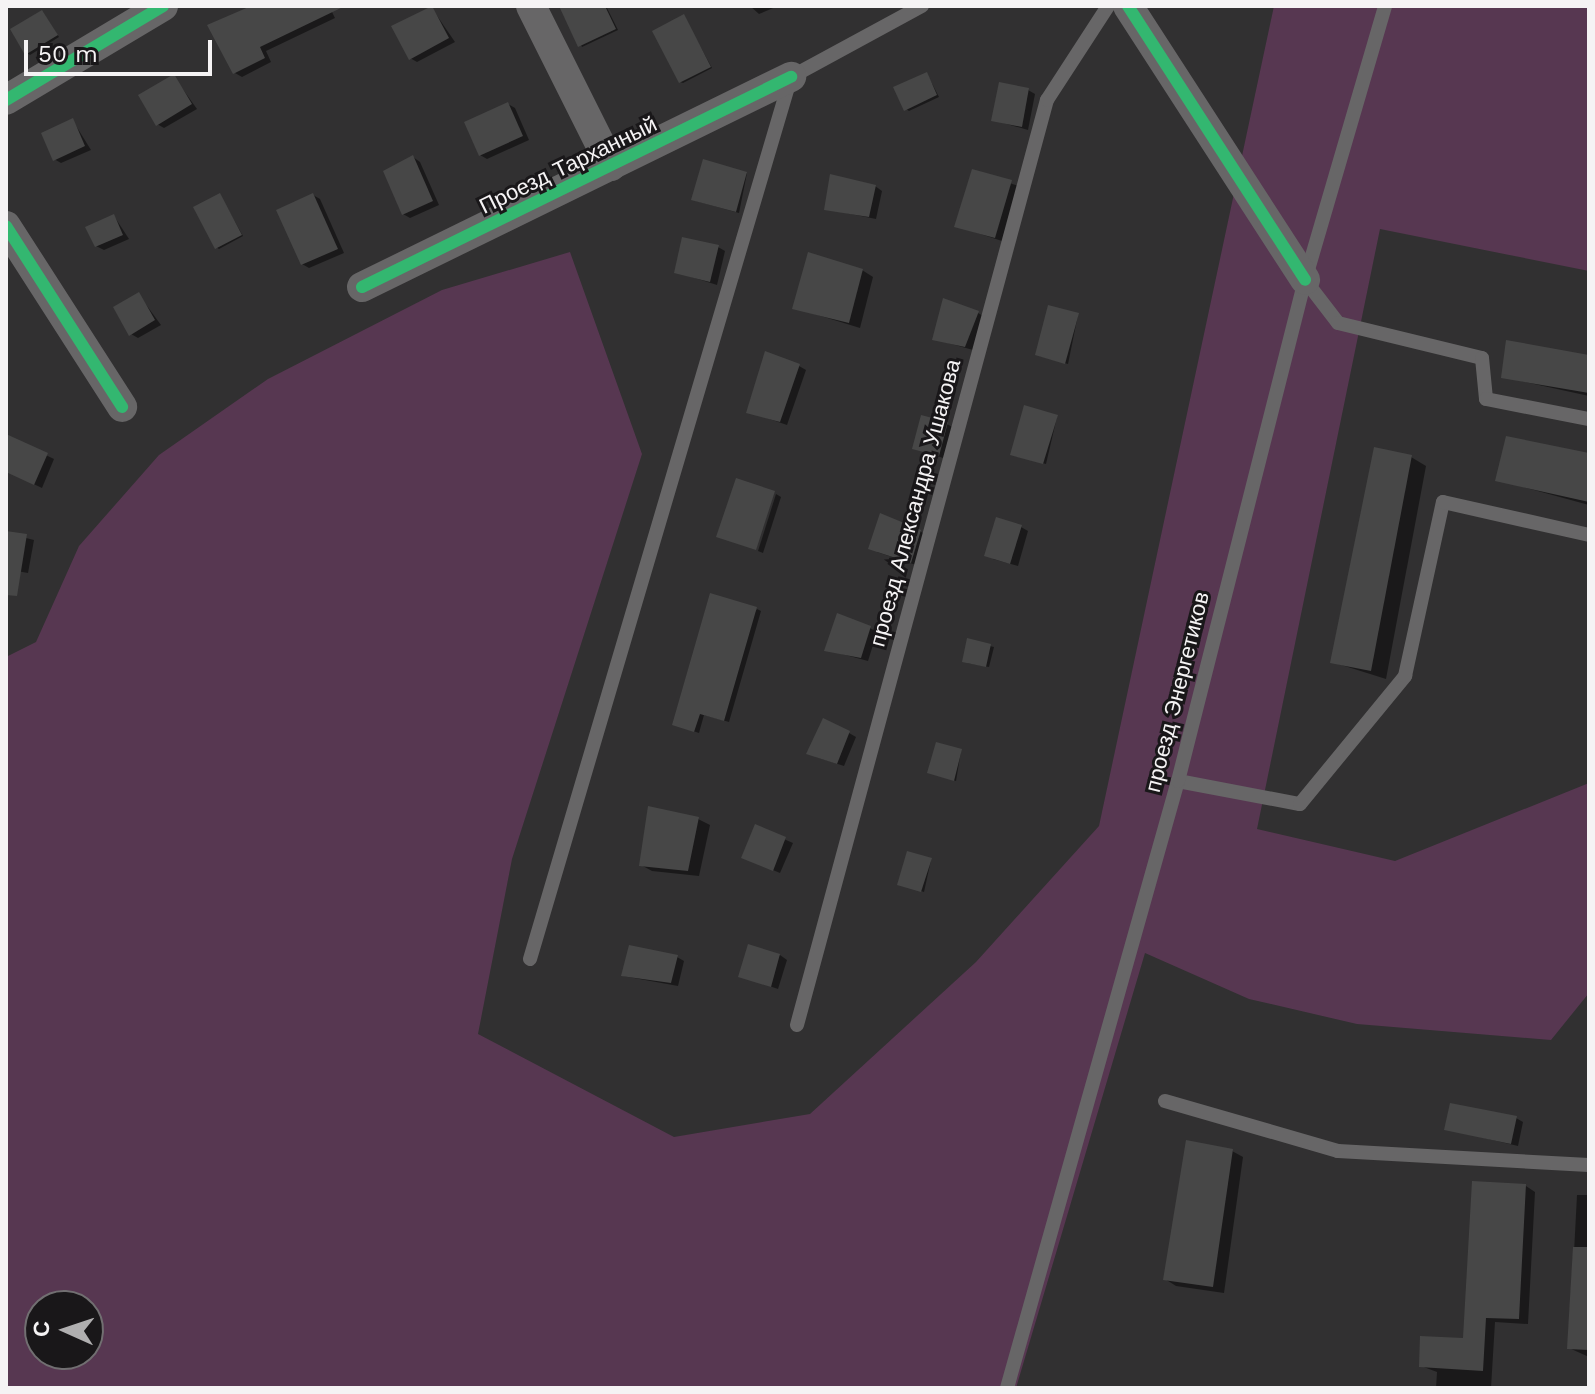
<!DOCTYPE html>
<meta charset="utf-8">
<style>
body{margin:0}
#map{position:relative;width:1595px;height:1394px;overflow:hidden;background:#313031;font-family:"Work Sans",sans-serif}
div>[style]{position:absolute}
.green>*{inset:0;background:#573751}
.shadow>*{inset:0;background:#0007}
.building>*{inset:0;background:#474747}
.service>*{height:14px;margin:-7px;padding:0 7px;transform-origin:7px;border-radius:7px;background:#676667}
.minor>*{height:30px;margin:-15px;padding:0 15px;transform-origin:15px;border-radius:15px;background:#676667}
.cycleway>*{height:12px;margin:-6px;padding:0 6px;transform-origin:6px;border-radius:6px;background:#33b770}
span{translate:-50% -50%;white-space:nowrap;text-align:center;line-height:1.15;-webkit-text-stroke:6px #191719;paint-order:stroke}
.street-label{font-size:22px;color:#f5f3f4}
.frame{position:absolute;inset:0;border:8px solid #f5f3f4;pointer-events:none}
.north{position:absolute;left:24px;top:1290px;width:80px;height:80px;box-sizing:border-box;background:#191719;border:2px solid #716f71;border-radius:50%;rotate:273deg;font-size:22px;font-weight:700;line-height:32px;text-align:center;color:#f5f3f4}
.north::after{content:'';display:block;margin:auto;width:28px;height:36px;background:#b0afb0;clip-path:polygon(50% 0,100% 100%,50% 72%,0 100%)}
.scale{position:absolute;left:24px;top:40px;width:188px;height:36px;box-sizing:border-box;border:4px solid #f5f3f4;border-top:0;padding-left:10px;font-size:24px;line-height:28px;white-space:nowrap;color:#f5f3f4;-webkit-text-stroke:6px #191719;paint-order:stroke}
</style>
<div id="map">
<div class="green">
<i style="clip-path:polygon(evenodd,1274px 6px,1589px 6px,1589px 271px,1380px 229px,1257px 829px,1395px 861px,1589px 783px,1589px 993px,1551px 1040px,1357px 1024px,1249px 999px,1145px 953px,1016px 1388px,6px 1388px,6px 657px,36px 642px,79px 546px,159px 455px,268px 379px,442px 290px,570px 252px,642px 454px,512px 859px,478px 1034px,674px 1137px,810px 1114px,976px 962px,1099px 826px,1274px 6px,40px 1306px,88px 1306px,88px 1354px,40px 1354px,40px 1306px)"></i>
</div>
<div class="shadow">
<i style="clip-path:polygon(256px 6px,329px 6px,335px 18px,266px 51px,271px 62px,242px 77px,235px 73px)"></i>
<i style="clip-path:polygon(561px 6px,606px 6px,618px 30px,582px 47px)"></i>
<i style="clip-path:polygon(750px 6px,778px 6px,759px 14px)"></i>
<i style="clip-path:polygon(431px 7px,455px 42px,417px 62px,410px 58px)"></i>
<i style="clip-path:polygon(43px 12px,59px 37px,30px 55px,27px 53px)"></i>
<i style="clip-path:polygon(684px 17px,712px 68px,683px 83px,680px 82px)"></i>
<i style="clip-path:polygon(927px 74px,939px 97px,909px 111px,906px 109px)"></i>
<i style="clip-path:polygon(174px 77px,197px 109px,164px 128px,157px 124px)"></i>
<i style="clip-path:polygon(1028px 90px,1035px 94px,1028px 130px,993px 120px)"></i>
<i style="clip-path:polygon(508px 104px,515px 108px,529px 140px,487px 159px,480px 155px)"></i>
<i style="clip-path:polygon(73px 121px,91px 150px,61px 163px,54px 159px)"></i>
<i style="clip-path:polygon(413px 157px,420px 162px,439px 205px,410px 218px,403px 214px)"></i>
<i style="clip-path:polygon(974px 172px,1019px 186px,1002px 241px,956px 226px)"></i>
<i style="clip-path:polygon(747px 173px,739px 213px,696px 201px)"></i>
<i style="clip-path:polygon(875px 186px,882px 191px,876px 219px,826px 209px)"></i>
<i style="clip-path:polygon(220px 195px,243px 236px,219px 249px,216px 247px)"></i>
<i style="clip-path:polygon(313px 195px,320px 199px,344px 253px,309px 268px,302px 264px)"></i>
<i style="clip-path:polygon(114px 216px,129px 239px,104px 250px,96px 246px)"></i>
<i style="clip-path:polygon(718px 247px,725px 251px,717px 285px,676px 272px)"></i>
<i style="clip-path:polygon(862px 270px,873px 277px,860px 328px,795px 308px)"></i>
<i style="clip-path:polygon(139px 295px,161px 325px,138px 338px,131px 334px)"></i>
<i style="clip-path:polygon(978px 313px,985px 317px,973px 350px,934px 339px)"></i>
<i style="clip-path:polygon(1078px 315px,1068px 364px,1040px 356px)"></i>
<i style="clip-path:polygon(1589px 357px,1589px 396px,1503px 377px)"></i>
<i style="clip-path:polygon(799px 366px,806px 370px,787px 425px,749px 412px)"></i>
<i style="clip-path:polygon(1057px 417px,1046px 464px,1015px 456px)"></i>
<i style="clip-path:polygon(947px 424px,954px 428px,946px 459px,914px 448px)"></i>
<i style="clip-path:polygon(8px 437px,54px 459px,42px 488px,6px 471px)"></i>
<i style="clip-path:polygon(1589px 455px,1589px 505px,1498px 480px)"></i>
<i style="clip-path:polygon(1411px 457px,1426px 466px,1386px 679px,1332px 662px)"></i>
<i style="clip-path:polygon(776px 494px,781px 497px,763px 553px,758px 551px)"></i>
<i style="clip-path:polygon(1021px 527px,1028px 531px,1018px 566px,993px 559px)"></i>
<i style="clip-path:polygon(920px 531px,927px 536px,919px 566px,877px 552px)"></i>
<i style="clip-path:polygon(6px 533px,34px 540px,28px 573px,6px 569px)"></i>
<i style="clip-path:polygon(757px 609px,761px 611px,729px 722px,704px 715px,699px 733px,678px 726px)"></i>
<i style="clip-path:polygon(870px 628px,877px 632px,868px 661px,827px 650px)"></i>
<i style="clip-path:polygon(968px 641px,994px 647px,989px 667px,967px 663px)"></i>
<i style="clip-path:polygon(849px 733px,856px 737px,844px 766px,816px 757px)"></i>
<i style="clip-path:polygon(961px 751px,956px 781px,933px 774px)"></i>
<i style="clip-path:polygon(698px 819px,710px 825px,699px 876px,652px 871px,641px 865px)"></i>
<i style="clip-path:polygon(756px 827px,793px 843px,780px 873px,751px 861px)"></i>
<i style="clip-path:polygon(931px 860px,924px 892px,902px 885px)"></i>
<i style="clip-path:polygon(780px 955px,787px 960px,778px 989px,740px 976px)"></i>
<i style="clip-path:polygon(677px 957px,684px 961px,678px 986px,623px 976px)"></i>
<i style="clip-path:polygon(1516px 1118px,1523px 1122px,1518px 1146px,1446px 1129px)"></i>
<i style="clip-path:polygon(1232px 1151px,1243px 1157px,1224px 1293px,1176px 1286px,1165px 1279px)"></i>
<i style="clip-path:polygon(1526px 1186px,1535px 1192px,1528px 1324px,1495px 1322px,1491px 1388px,1436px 1388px,1437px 1372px,1421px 1366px,1465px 1340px)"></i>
<i style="clip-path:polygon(1577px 1195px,1589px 1195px,1589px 1357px,1569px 1348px)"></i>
</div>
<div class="building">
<i style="clip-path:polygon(251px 6px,345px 6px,260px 47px,265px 58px,233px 74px,207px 25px)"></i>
<i style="clip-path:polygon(432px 6px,449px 38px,409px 60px,391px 26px)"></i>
<i style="clip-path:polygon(559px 6px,605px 6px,616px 29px,578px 47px)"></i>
<i style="clip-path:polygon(42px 10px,58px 35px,25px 55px,10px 29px)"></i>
<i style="clip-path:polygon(684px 14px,711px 67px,679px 83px,652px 31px)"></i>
<i style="clip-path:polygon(927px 72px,937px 95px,904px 111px,893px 87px)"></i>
<i style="clip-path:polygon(174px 74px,192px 104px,156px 126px,138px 95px)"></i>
<i style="clip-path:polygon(999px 82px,1029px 88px,1022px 127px,991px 121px)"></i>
<i style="clip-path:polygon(508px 102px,523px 136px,479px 156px,464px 122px)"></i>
<i style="clip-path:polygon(73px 118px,85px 146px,53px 161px,41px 133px)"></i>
<i style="clip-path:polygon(413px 155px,433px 201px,402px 215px,383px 171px)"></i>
<i style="clip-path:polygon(703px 159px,747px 172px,736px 212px,691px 200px)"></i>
<i style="clip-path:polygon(972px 169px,1012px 180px,995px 238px,954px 227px)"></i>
<i style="clip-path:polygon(830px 174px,876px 185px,869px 217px,824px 210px)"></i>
<i style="clip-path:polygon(220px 193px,242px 235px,215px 249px,193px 207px)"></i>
<i style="clip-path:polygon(313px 193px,338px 249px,301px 265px,276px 210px)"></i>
<i style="clip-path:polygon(114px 214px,123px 235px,95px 247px,85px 227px)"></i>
<i style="clip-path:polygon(682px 237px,719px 245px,710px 282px,674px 273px)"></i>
<i style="clip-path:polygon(808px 252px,863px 269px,849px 323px,792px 309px)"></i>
<i style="clip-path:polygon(139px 292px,155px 320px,129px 336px,113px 307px)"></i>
<i style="clip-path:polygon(943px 298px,979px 311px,965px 347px,932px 340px)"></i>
<i style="clip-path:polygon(1048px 305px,1079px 313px,1065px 364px,1035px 355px)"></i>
<i style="clip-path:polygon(1506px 340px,1589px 355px,1589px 393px,1501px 378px)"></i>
<i style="clip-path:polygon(765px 351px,800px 364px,780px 422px,746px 413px)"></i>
<i style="clip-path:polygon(1024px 405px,1058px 415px,1043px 464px,1010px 455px)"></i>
<i style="clip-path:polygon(921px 415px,948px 422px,939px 456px,912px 449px)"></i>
<i style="clip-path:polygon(6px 434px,48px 453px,34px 485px,6px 472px)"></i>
<i style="clip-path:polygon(1506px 436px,1589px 453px,1589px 502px,1495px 481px)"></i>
<i style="clip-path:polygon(1374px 447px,1412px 455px,1371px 671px,1330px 663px)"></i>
<i style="clip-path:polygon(736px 478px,775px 491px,756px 550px,716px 537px)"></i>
<i style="clip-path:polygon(880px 513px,921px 530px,911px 563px,868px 549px)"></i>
<i style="clip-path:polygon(996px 517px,1022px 525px,1010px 564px,984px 556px)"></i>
<i style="clip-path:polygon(6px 531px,27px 534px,17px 596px,6px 595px)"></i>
<i style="clip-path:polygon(710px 593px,757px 607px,724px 721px,700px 714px,694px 732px,672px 725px)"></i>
<i style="clip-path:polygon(837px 613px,871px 626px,861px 658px,824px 651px)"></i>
<i style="clip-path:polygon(967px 638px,991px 644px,986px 667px,962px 662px)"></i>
<i style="clip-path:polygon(823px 718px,850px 731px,837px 764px,806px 754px)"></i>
<i style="clip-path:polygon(936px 742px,962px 749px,954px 781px,927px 773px)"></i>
<i style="clip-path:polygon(648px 806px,699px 817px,688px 871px,639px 866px)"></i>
<i style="clip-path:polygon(755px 824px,786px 837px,773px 871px,741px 858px)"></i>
<i style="clip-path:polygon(907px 851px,932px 858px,921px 892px,897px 885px)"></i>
<i style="clip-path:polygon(748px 944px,780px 954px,771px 987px,738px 977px)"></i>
<i style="clip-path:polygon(629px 945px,678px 955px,671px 983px,621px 976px)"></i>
<i style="clip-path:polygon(1450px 1103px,1517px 1116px,1511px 1144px,1444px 1130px)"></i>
<i style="clip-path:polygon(1186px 1140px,1233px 1149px,1213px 1287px,1163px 1280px)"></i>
<i style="clip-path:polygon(1472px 1181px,1526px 1184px,1519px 1319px,1486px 1318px,1483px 1371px,1419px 1367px,1420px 1336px,1463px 1338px)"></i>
<i style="clip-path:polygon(1573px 1247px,1589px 1247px,1589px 1350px,1567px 1349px)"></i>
</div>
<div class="service">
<i style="left:1305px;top:280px;width:54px;rotate:52.5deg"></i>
<i style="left:1338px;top:323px;width:148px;rotate:13.7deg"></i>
<i style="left:1482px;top:358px;width:41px;rotate:84.4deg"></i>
<i style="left:1486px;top:399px;width:105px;rotate:11deg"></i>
<i style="left:1178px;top:781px;width:124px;rotate:10.7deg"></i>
<i style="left:1300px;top:804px;width:166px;rotate:-50.6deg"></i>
<i style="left:1405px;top:676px;width:178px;rotate:-77.7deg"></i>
<i style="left:1443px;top:502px;width:150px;rotate:12.7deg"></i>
<i style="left:530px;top:959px;width:920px;rotate:-73.52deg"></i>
<i style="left:791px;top:77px;width:149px;rotate:-28.5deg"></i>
<i style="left:797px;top:1025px;width:958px;rotate:-74.88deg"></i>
<i style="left:1047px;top:100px;width:112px;rotate:-57deg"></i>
<i style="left:1165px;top:1101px;width:180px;rotate:16.1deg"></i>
<i style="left:1338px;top:1151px;width:251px;rotate:3.2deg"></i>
<i style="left:1007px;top:1388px;width:631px;rotate:-74.27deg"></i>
<i style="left:1178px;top:781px;width:517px;rotate:-75.78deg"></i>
<i style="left:1305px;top:280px;width:285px;rotate:-73.7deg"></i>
</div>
<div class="minor">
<i style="left:531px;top:6px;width:179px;rotate:63.4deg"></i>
<i style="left:1128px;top:6px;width:326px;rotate:57.1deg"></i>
<i style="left:6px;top:100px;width:183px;rotate:-30.9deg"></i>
<i style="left:6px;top:226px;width:215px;rotate:57.3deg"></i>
<i style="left:362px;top:287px;width:478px;rotate:-26.1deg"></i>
</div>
<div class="cycleway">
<i style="left:1128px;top:6px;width:326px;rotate:57.1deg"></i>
<i style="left:6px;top:100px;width:183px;rotate:-30.9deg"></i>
<i style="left:6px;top:226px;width:215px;rotate:57.3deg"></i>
<i style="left:362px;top:287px;width:478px;rotate:-26.1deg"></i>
</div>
<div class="street-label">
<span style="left:568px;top:165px;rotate:-26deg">Проезд Тарханный</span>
<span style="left:915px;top:503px;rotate:-75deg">проезд Александра Ушакова</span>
<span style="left:1177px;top:692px;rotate:-76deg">проезд Энергетиков</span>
</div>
<div class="frame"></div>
<div class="north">С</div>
<div class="scale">50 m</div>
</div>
